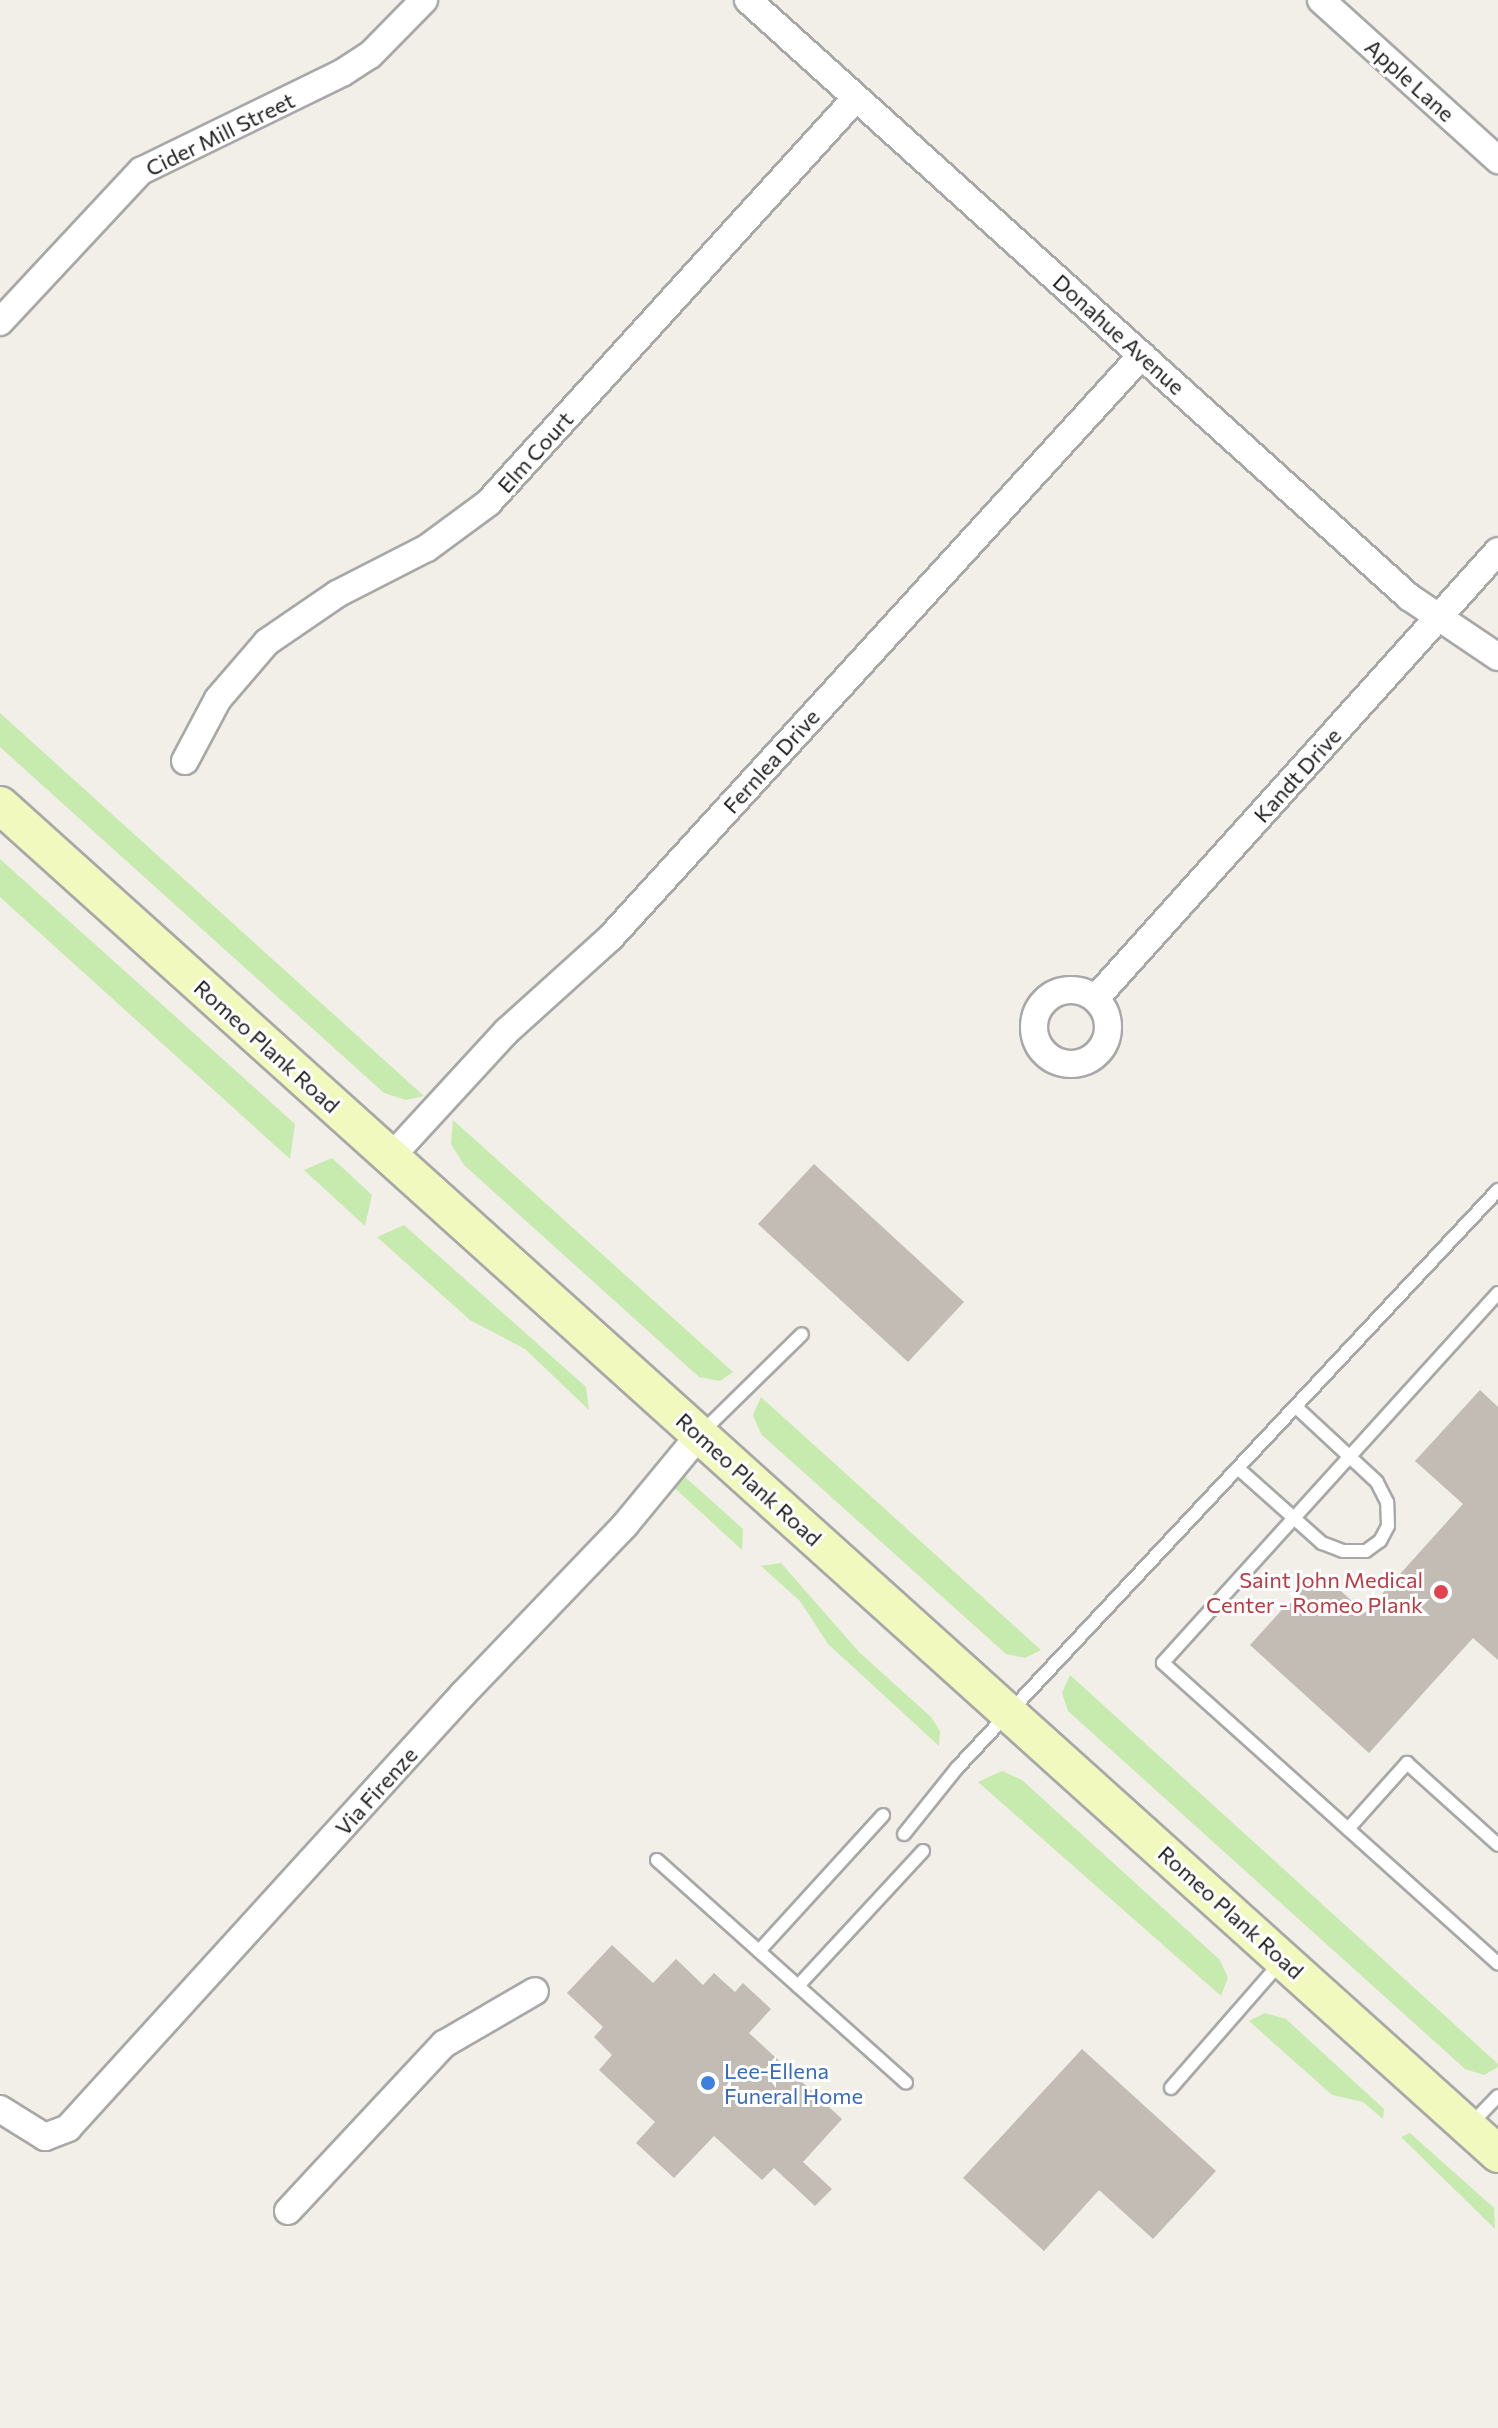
<!DOCTYPE html>
<style>
body{margin:0}
#map{position:relative;width:1498px;height:2428px;overflow:hidden;background:#f1efe8;font-family:Commissioner,sans-serif}
div>[style]{position:absolute}
.grass>*{inset:0;background:#c7eaaf}
.building>*{inset:0;background:#c2bcb4}
.roads{filter:drop-shadow(2px 0 #a8a8a8) drop-shadow(-2px 0 #a8a8a8) drop-shadow(0 2px #a8a8a8) drop-shadow(0 -2px #a8a8a8)}
.service>*{height:12px;margin:-6px;padding:0 6px;transform-origin:6px;border-radius:6px;background:#fff}
.minor>*{height:26px;margin:-13px;padding:0 13px;transform-origin:13px;border-radius:13px;background:#fff}
.minor>.ring{margin:-13px;padding:0;box-sizing:content-box;background:none;border:26px solid #fff;border-radius:50%}
.secondary>*{height:36px;margin:-18px;padding:0 18px;transform-origin:18px;border-radius:18px;background:#f1f9be}
.dots>*{width:22px;height:22px;translate:-50% -50%;box-sizing:border-box;border:4px solid #fff;border-radius:50%}
span{translate:-50% -50%;white-space:nowrap;text-align:center;line-height:1.15;-webkit-text-stroke:6px #fff;paint-order:stroke}
.street-label{font-size:22px;color:#212121}
.health-label{font-size:22px;color:#be3a42}
.right{translate:-100% -50%;text-align:right}
.shop-label{font-size:22px;color:#366cbe}
.left{translate:0 -50%;text-align:left}
</style>
<div id="map">
<div class="grass">
<i style="clip-path:polygon(0 713px,424px 1096px,406px 1100px,384px 1093px,0 747px)"></i>
<i style="clip-path:polygon(0 859px,295px 1124px,290px 1159px,0 897px)"></i>
<i style="clip-path:polygon(453px 1120px,733px 1372px,720px 1381px,699px 1377px,464px 1165px,451px 1144px)"></i>
<i style="clip-path:polygon(332px 1158px,372px 1195px,365px 1226px,304px 1170px)"></i>
<i style="clip-path:polygon(404px 1225px,586px 1387px,589px 1410px,525px 1349px,470px 1320px,377px 1237px)"></i>
<i style="clip-path:polygon(761px 1397px,1041px 1650px,1025px 1658px,1006px 1654px,761px 1434px,753px 1415px)"></i>
<i style="clip-path:polygon(674px 1467px,743px 1529px,742px 1550px,654px 1469px)"></i>
<i style="clip-path:polygon(781px 1563px,859px 1652px,931px 1717px,940px 1731px,939px 1746px,828px 1644px,800px 1601px,761px 1566px)"></i>
<i style="clip-path:polygon(1070px 1675px,1498px 2064px,1498px 2067px,1484px 2075px,1465px 2069px,1068px 1711px,1062px 1693px)"></i>
<i style="clip-path:polygon(1002px 1771px,1022px 1780px,1220px 1960px,1228px 1978px,1221px 1996px,978px 1782px)"></i>
<i style="clip-path:polygon(1265px 2013px,1286px 2019px,1384px 2109px,1383px 2119px,1363px 2102px,1332px 2095px,1249px 2021px)"></i>
<i style="clip-path:polygon(1410px 2133px,1494px 2208px,1495px 2229px,1401px 2137px)"></i>
</div>
<div class="building">
<i style="clip-path:polygon(814px 1164px,964px 1302px,908px 1362px,758px 1224px)"></i>
<i style="clip-path:polygon(1480px 1390px,1498px 1407px,1498px 1660px,1473px 1638px,1369px 1753px,1250px 1645px,1318px 1570px,1365px 1613px,1463px 1504px,1415px 1461px)"></i>
<i style="clip-path:polygon(612px 1945px,653px 1983px,676px 1959px,703px 1985px,714px 1973px,735px 1992px,743px 1983px,771px 2009px,749px 2033px,842px 2119px,803px 2162px,832px 2189px,815px 2206px,774px 2168px,762px 2180px,714px 2136px,674px 2178px,636px 2143px,655px 2122px,599px 2070px,612px 2055px,594px 2037px,603px 2027px,567px 1993px)"></i>
<i style="clip-path:polygon(1082px 2049px,1216px 2171px,1153px 2239px,1099px 2190px,1044px 2251px,963px 2178px)"></i>
</div>
<div class="roads">
<div class="service">
<i style="left:1498px;top:1293px;width:499px;rotate:132.2deg"></i>
<i style="left:1163px;top:1663px;width:450px;rotate:41.9deg"></i>
<i style="left:701px;top:1433px;width:141px;rotate:-44.4deg"></i>
<i style="left:1240px;top:1470px;width:110px;rotate:41.7deg"></i>
<i style="left:1322px;top:1543px;width:22px;rotate:21deg"></i>
<i style="left:1343px;top:1551px;width:23px"></i>
<i style="left:1366px;top:1551px;width:17px;rotate:-36deg"></i>
<i style="left:1380px;top:1541px;width:17px;rotate:-62deg"></i>
<i style="left:1388px;top:1526px;width:24px;rotate:-92deg"></i>
<i style="left:1387px;top:1502px;width:22px;rotate:-117deg"></i>
<i style="left:1377px;top:1482px;width:109px;rotate:-137.2deg"></i>
<i style="left:1348px;top:1829px;width:89px;rotate:-48.2deg"></i>
<i style="left:1407px;top:1763px;width:122px;rotate:42deg"></i>
<i style="left:904px;top:1834px;width:85px;rotate:-51.2deg"></i>
<i style="left:957px;top:1768px;width:792px;rotate:-46.89deg"></i>
<i style="left:657px;top:1860px;width:334px;rotate:41.8deg"></i>
<i style="left:759px;top:1951px;width:184px;rotate:-47.6deg"></i>
<i style="left:798px;top:1986px;width:184px;rotate:-47.2deg"></i>
<i style="left:1171px;top:2088px;width:164px;rotate:-48.9deg"></i>
<i style="left:1470px;top:2125px;width:40px;rotate:-46deg"></i>
</div>
<div class="minor">
<i style="left:748px;top:0;width:891px;rotate:42.09deg"></i>
<i style="left:1409px;top:597px;width:107px;rotate:34deg"></i>
<i style="left:1321px;top:0;width:239px;rotate:42.1deg"></i>
<i style="left:0;top:322px;width:207px;rotate:-47deg"></i>
<i style="left:141px;top:171px;width:224px;rotate:-26deg"></i>
<i style="left:342px;top:73px;width:33px;rotate:-33deg"></i>
<i style="left:370px;top:55px;width:77px;rotate:-45.5deg"></i>
<i style="left:185px;top:761px;width:70px;rotate:-62deg"></i>
<i style="left:218px;top:699px;width:75px;rotate:-49.3deg"></i>
<i style="left:267px;top:642px;width:85px;rotate:-34.4deg"></i>
<i style="left:337px;top:594px;width:101px;rotate:-27.1deg"></i>
<i style="left:427px;top:548px;width:76px;rotate:-36.4deg"></i>
<i style="left:488px;top:503px;width:547px;rotate:-47.74deg"></i>
<i class="ring" style="left:1034px;top:990px;width:48px;height:48px"></i>
<i style="left:1096px;top:998px;width:601px;rotate:-48.03deg"></i>
<i style="left:391px;top:1157px;width:171px;rotate:-47.4deg"></i>
<i style="left:507px;top:1031px;width:139px;rotate:-42.1deg"></i>
<i style="left:610px;top:938px;width:789px;rotate:-47.62deg"></i>
<i style="left:0;top:2109px;width:53px;rotate:31.9deg"></i>
<i style="left:45px;top:2137px;width:25px;rotate:-21deg"></i>
<i style="left:68px;top:2128px;width:587px;rotate:-47.69deg"></i>
<i style="left:463px;top:1694px;width:234px;rotate:-46.2deg"></i>
<i style="left:625px;top:1525px;width:118px;rotate:-50.5deg"></i>
<i style="left:288px;top:2211px;width:229px;rotate:-47deg"></i>
<i style="left:444px;top:2044px;width:105px;rotate:-30.2deg"></i>
</div>
<div class="secondary">
<i style="left:0;top:805px;width:2016px;rotate:42deg"></i>
</div>
</div>
<div class="dots">
<i style="left:1441px;top:1592px;background:#e0444e"></i>
<i style="left:708px;top:2083px;background:#3f7fe0"></i>
</div>
<div class="street-label">
<span style="left:1410px;top:80px;rotate:42deg">Apple Lane</span>
<span style="left:220px;top:134px;rotate:-26deg">Cider Mill Street</span>
<span style="left:1119px;top:334px;rotate:42deg">Donahue Avenue</span>
<span style="left:535px;top:452px;rotate:-48deg">Elm Court</span>
<span style="left:771px;top:761px;rotate:-48deg">Fernlea Drive</span>
<span style="left:1297px;top:775px;rotate:-48deg">Kandt Drive</span>
<span style="left:267px;top:1046px;rotate:42deg">Romeo Plank Road</span>
<span style="left:749px;top:1479px;rotate:42deg">Romeo Plank Road</span>
<span style="left:376px;top:1791px;rotate:-48deg">Via Firenze</span>
<span style="left:1231px;top:1912px;rotate:42deg">Romeo Plank Road</span>
</div>
<div class="health-label">
<span class="right" style="left:1423px;top:1592px">Saint John Medical<br>Center - Romeo Plank</span>
</div>
<div class="shop-label">
<span class="left" style="left:724px;top:2083px">Lee-Ellena<br>Funeral Home</span>
</div>
</div>
